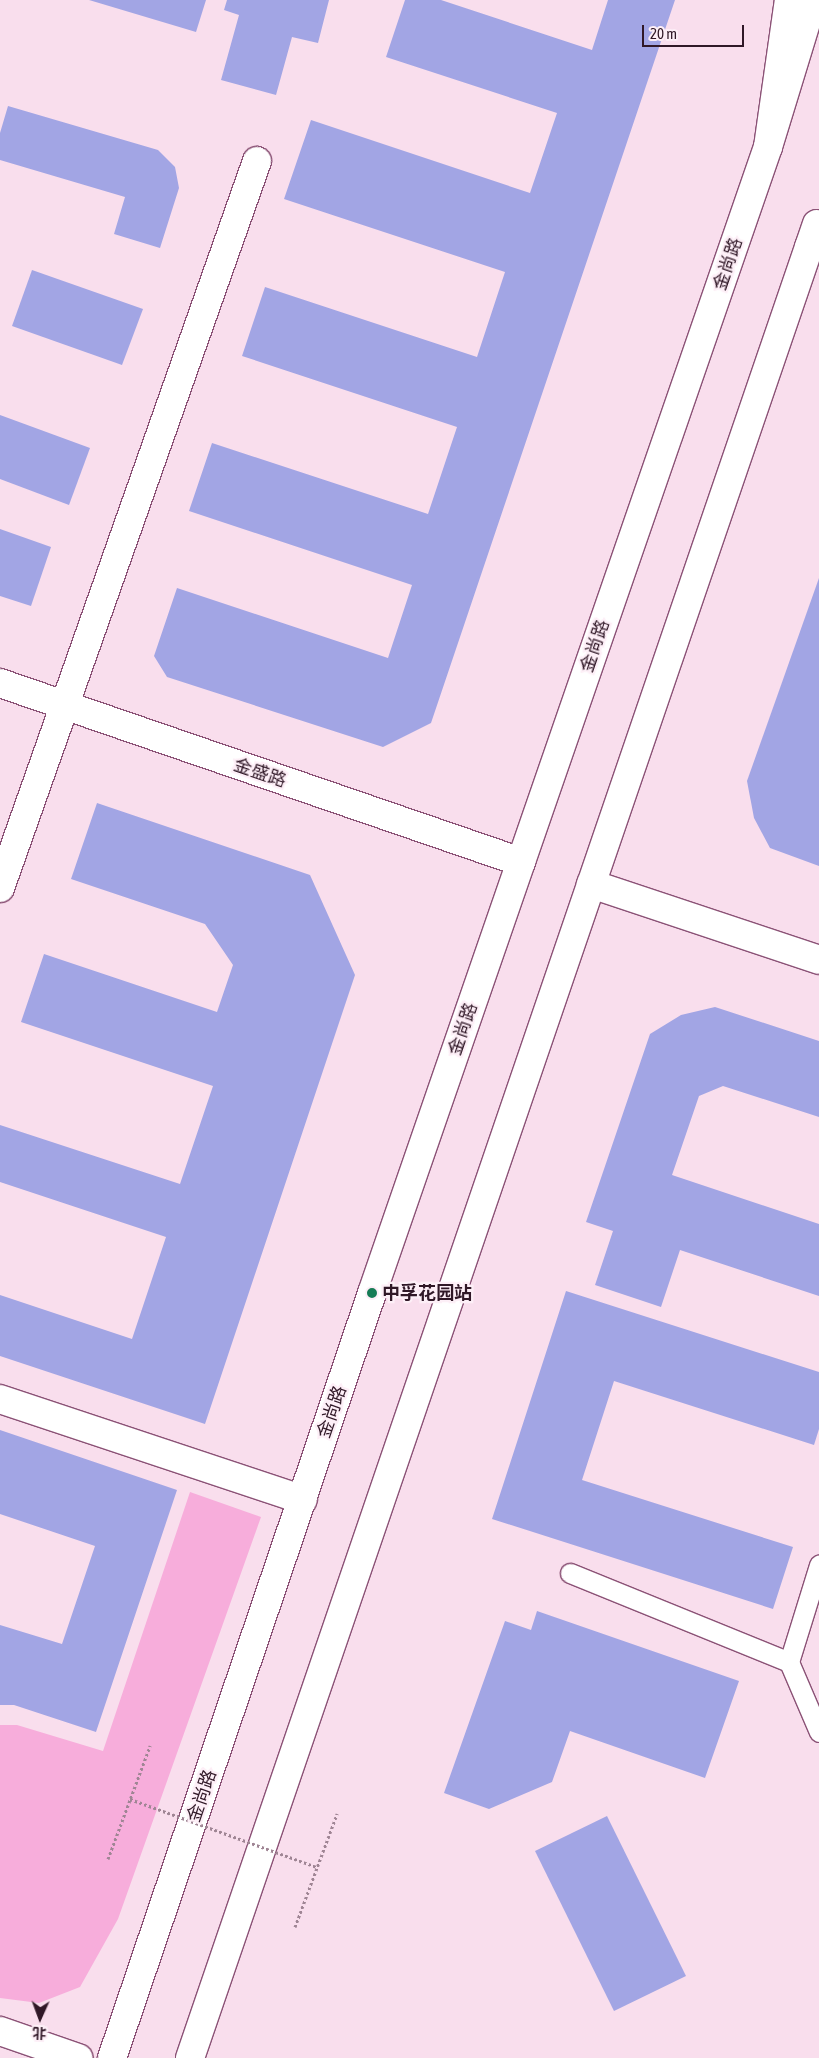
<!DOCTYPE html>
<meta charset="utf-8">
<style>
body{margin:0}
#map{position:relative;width:819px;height:2058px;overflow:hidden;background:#f9deed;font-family:"Asap Condensed","Noto Sans SC",sans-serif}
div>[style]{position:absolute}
.green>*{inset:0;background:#f7addb}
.building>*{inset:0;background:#a2a5e4}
.path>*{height:3px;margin-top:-1.5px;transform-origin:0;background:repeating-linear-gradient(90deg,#9f8594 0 2.5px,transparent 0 5px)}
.roads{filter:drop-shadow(1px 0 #8b5276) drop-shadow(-1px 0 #8b5276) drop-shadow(0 1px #8b5276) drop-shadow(0 -1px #8b5276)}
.lane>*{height:19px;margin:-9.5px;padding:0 9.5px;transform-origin:9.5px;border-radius:9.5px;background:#fff}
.street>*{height:28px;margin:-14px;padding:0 14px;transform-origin:14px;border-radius:14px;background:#fff}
.secondary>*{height:28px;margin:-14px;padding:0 14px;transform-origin:14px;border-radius:14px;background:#fff}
.primary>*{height:28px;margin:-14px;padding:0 14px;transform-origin:14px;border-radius:14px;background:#fff}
.path-bridge>*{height:3px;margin-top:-1.5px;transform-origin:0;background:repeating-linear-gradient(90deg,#9f8594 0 2.5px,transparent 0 5px)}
.dots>*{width:14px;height:14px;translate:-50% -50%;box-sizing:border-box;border:2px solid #fdeff7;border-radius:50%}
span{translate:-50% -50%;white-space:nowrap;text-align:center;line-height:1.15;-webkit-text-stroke:4.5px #fdeff7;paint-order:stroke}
.street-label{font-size:18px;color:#301827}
.poi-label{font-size:18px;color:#301827;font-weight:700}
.left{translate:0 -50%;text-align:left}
.north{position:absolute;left:15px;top:1993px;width:50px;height:50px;-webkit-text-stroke:4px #fdeff7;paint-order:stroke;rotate:182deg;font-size:14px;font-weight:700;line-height:20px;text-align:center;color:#301827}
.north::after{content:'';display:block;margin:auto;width:18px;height:22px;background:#301827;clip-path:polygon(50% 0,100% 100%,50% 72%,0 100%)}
.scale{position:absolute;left:642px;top:25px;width:102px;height:22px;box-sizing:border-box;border:2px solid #301827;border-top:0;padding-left:6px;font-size:15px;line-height:18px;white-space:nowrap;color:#301827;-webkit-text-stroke:4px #fdeff7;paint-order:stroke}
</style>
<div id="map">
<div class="green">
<i style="clip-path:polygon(190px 1492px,261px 1517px,118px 1919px,80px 1987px,39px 2003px,0 1998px,0 1725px,17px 1725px,103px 1751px)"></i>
</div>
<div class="building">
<i style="clip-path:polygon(89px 0,206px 0,196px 32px)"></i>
<i style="clip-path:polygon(227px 0,329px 0,318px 43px,292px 37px,276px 95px,221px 80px,239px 15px,224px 10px)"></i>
<i style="clip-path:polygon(405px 0,441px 0,592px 50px,608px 0,675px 0,431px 723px,383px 747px,167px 677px,154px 656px,177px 588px,388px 658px,412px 585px,189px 511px,212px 443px,428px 514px,457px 427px,242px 356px,265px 287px,477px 357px,505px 272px,284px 199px,311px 120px,530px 193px,557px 113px,386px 57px)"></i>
<i style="clip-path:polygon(8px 106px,158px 150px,175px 167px,179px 188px,160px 248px,114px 234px,125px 197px,0 160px,0 133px)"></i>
<i style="clip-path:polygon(32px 270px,143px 309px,122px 365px,12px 326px)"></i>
<i style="clip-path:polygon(0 415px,90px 448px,69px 505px,0 479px)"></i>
<i style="clip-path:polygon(0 529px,51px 547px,31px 606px,0 596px)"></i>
<i style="clip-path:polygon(819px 578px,819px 866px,770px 848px,754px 818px,747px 781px)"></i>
<i style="clip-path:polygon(97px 803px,310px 875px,355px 975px,205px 1424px,0 1356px,0 1295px,132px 1339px,166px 1237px,0 1182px,0 1125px,180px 1184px,213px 1086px,21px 1022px,44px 954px,217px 1012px,233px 965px,205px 924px,71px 879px)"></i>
<i style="clip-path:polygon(715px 1007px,819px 1041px,819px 1117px,723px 1086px,699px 1096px,672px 1175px,819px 1224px,819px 1296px,680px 1250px,661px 1307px,595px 1285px,613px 1231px,586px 1222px,650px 1034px,681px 1015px)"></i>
<i style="clip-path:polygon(566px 1291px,819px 1372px,819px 1429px,814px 1445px,614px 1381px,582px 1480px,793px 1547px,773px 1609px,492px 1519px)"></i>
<i style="clip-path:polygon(0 1430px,177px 1490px,96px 1732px,14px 1705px,0 1705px,0 1625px,62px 1644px,95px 1546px,0 1514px)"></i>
<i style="clip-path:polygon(537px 1611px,739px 1681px,705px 1778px,570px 1731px,552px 1782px,489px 1809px,444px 1793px,505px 1621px,531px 1630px)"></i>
<i style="clip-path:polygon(607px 1816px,686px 1976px,614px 2011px,535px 1851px)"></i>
</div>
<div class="path">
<i style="left:108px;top:1859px;width:121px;rotate:-69.6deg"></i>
<i style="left:295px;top:1927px;width:121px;rotate:-69.6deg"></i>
</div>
<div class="roads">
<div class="lane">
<i style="left:570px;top:1573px;width:236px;rotate:22.1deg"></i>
<i style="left:789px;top:1662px;width:76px;rotate:66.8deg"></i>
<i style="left:789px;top:1662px;width:102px;rotate:-72.8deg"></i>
</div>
<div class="street">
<i style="left:0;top:888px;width:771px;rotate:-70.53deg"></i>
<i style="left:0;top:1399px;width:319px;rotate:18.4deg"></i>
</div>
<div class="secondary">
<i style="left:0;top:683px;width:551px;rotate:18.96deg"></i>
<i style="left:591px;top:884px;width:240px;rotate:18.4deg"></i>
<i style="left:0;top:2031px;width:83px;rotate:19.1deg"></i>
<i style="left:112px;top:2058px;width:808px;rotate:-71.23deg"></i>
<i style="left:372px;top:1293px;width:1212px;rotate:-70.94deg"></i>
<i style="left:768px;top:147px;width:154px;rotate:-73deg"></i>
<i style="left:190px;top:2058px;width:1938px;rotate:-71.13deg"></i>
</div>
<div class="primary">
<i style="left:768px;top:147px;width:148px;rotate:-81.9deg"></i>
<i style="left:809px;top:247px;width:24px;rotate:-66deg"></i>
</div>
</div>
<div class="path-bridge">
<i style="left:130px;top:1799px;width:199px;rotate:20deg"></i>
</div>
<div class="dots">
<i style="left:372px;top:1293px;background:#167c56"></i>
</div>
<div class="street-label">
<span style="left:728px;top:264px;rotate:-71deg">金尚路</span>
<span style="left:595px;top:646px;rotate:-71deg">金尚路</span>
<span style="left:260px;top:773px;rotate:19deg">金盛路</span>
<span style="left:463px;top:1029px;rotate:-71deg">金尚路</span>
<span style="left:332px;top:1412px;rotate:-71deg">金尚路</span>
<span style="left:202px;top:1796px;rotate:-71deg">金尚路</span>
</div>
<div class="poi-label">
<span class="left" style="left:382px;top:1293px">中孚花园站</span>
</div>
<div class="north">北</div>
<div class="scale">20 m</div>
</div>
